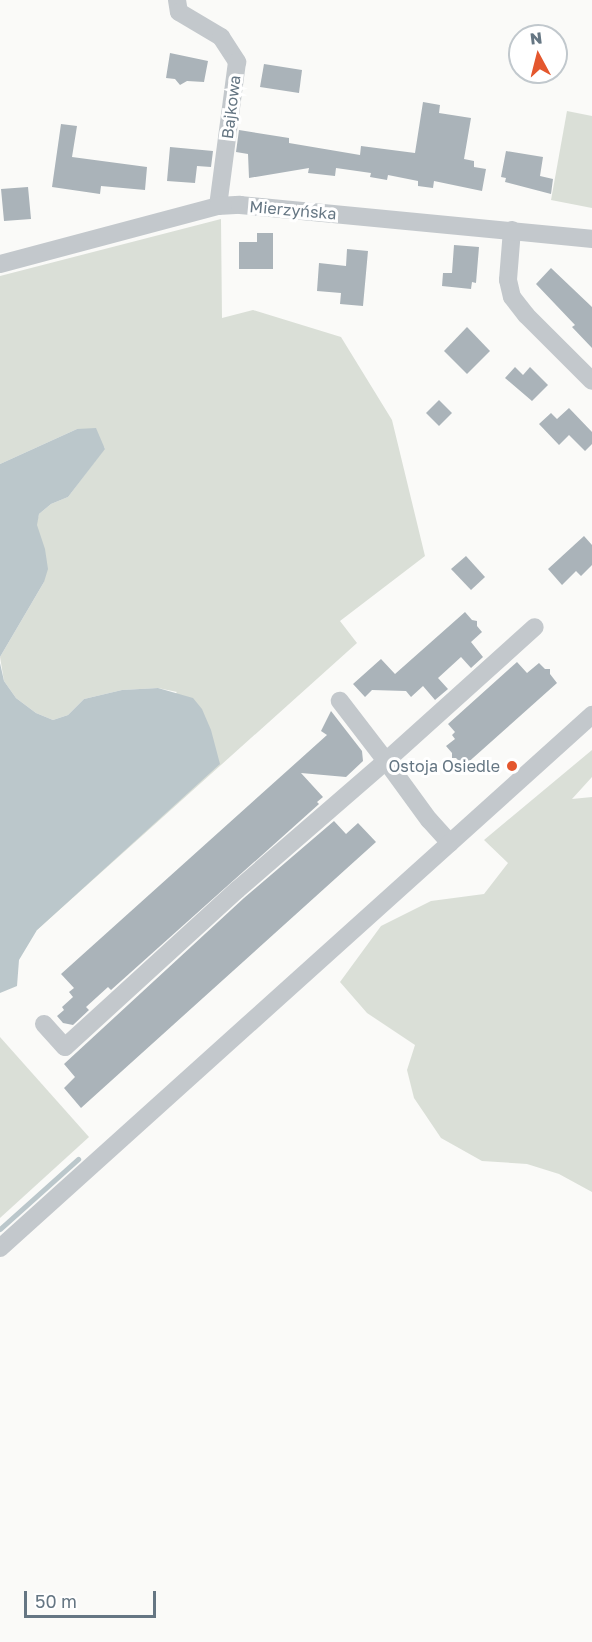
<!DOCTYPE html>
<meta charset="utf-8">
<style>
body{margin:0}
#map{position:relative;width:592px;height:1642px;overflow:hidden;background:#fafaf8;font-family:"Golos Text",sans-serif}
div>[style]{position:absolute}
.green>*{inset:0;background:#dadfd7}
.water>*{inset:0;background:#bbc7cb}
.stream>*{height:5px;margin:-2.5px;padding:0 2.5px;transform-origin:2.5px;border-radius:2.5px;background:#bbc7cb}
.building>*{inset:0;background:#aab3b9}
.minor>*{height:18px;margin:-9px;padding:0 9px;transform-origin:9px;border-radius:9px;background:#c3c8cc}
.dots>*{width:16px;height:16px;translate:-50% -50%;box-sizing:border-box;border:3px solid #fff;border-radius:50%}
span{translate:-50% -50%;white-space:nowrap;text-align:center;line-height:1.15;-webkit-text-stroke:6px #fff;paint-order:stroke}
.street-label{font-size:16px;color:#657683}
.poi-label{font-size:16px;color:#657683}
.right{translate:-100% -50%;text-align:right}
.north{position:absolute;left:508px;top:24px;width:60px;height:60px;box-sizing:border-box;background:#fff;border:2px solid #c1c8cd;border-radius:50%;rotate:353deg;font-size:16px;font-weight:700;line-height:24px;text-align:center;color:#657683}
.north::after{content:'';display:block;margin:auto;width:21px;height:27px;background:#e4572e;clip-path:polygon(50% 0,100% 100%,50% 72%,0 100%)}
.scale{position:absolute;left:24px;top:1591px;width:132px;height:27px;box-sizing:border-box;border:3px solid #657683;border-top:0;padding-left:8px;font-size:18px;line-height:21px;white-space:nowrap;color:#657683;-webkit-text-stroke:4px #fff;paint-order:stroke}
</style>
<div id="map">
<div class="green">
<i style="clip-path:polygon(567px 111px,592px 116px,592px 208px,551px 200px)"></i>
<i style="clip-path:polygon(221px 219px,222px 318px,253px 310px,341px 337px,392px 420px,425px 556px,340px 621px,357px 643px,37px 930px,0 880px,177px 692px,158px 688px,122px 690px,84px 699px,68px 715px,53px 720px,36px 713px,16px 698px,4px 681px,0 657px,44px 582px,36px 525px,39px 514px,51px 504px,68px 497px,105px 448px,77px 429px,0 464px,0 276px)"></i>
<i style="clip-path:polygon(592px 750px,592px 777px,572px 799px,592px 797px,592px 1192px,559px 1174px,527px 1164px,482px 1161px,441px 1138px,414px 1098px,407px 1070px,415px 1045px,367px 1013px,340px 982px,381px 926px,431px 901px,484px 894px,508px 863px,484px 840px)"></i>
<i style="clip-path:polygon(0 1037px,89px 1137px,0 1218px)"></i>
</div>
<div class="water">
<i style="clip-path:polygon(96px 428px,105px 449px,68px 497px,51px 504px,39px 514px,37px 525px,45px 549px,48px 569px,44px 582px,0 657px,0 464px,77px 429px)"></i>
<i style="clip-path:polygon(0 663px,4px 681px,16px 698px,36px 713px,53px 720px,68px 715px,84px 699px,122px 690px,158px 688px,193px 698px,202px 709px,211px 730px,220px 764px,37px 930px,19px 960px,17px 986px,0 993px)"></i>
</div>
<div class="stream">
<i style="left:0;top:1229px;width:105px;rotate:-41.9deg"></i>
</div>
<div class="building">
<i style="clip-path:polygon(170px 53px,208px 61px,204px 82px,187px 81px,180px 85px,175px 79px,166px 78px)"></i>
<i style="clip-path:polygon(264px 64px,302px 70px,299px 93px,260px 87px)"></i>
<i style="clip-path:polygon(423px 102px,440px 105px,439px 113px,471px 118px,464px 159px,474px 161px,474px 167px,486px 169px,482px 191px,434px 181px,433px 188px,418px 186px,418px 181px,388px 175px,387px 180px,370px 177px,371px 173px,336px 168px,335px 176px,308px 173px,309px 168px,249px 178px,248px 154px,236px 152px,239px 130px,289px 138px,289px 143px,360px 155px,361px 146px,415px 153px)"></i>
<i style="clip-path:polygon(61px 124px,77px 126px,72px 157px,147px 167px,145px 190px,101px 186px,100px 194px,52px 187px)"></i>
<i style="clip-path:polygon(170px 147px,213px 151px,211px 167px,197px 166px,195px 183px,167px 181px)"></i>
<i style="clip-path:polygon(506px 151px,543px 157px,540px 176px,553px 179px,551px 194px,505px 182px,506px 178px,501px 177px)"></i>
<i style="clip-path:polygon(28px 187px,31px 219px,4px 221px,1px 189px)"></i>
<i style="clip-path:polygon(257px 233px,273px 233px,273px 269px,239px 269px,239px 242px,257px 242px)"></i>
<i style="clip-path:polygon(454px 245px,479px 247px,476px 283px,472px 282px,471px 289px,442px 286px,443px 273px,452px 273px)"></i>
<i style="clip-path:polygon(347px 249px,368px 251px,363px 306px,340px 304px,341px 293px,317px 291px,319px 263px,346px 266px)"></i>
<i style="clip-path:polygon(551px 268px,592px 307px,592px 348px,572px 327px,575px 325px,536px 284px)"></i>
<i style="clip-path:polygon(467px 327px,490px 351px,467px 374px,444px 351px)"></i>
<i style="clip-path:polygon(515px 367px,523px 375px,530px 367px,548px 385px,532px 401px,505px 378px)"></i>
<i style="clip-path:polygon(439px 400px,452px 413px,439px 426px,426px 413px)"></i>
<i style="clip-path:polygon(569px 408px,592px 432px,592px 444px,585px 451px,569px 435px,559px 445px,539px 424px,551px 413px,557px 419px)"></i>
<i style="clip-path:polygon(584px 536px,592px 545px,592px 565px,581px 576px,576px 571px,562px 585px,548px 569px)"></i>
<i style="clip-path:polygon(466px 556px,485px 577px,471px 590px,451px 569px)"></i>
<i style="clip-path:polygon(465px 612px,472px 620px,477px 621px,477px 626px,482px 632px,471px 642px,483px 657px,471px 668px,461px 657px,438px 678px,448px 689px,435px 700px,423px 686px,411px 697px,406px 691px,372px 690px,365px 697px,353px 684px,381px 659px,395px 674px)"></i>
<i style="clip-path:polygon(517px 662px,527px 673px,539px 663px,545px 669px,550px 669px,550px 674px,557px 683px,464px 766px,456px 758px,452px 758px,452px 753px,446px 746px,455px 739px,452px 735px,455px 732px,448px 724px)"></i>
<i style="clip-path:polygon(331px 711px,362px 751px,363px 761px,346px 777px,301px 773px,323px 797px,317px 802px,319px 804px,111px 990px,108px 987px,86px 1007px,89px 1010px,73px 1025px,63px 1023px,57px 1016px,64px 1010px,62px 1007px,73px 997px,69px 992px,74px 988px,61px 974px,327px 735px,321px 731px)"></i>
<i style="clip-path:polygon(334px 821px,346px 834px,358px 823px,376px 842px,81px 1108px,64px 1088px,75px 1077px,64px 1064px,244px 898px)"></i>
</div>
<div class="minor">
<i style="left:177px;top:0;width:12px;rotate:81deg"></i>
<i style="left:179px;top:12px;width:49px;rotate:30.8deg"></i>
<i style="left:221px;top:37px;width:30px;rotate:57deg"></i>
<i style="left:237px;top:62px;width:145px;rotate:97.5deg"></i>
<i style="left:512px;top:230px;width:50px;rotate:94.6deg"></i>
<i style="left:508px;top:280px;width:17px;rotate:77deg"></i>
<i style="left:512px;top:297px;width:23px;rotate:52deg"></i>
<i style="left:526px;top:315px;width:93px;rotate:45deg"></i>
<i style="left:0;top:264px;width:226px;rotate:-14.9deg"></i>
<i style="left:218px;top:206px;width:22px;rotate:-3deg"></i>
<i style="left:240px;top:205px;width:354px;rotate:5.5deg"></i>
<i style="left:450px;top:843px;width:31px;rotate:-132deg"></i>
<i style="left:429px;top:820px;width:73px;rotate:-126.1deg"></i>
<i style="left:386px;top:761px;width:200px;rotate:-42deg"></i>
<i style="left:44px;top:1024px;width:31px;rotate:48deg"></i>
<i style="left:65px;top:1047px;width:233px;rotate:-42.4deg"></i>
<i style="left:237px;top:890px;width:197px;rotate:-40.9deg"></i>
<i style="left:386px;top:761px;width:76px;rotate:-127.5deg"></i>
<i style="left:0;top:1248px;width:797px;rotate:-42deg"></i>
</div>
<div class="dots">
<i style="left:512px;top:766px;background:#e4572e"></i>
</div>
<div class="street-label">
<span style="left:231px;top:107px;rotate:-83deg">Bajkowa</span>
<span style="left:293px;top:210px;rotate:5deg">Mierzyńska</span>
</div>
<div class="poi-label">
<span class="right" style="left:500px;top:766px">Ostoja Osiedle</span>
</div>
<div class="north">N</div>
<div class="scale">50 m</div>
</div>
